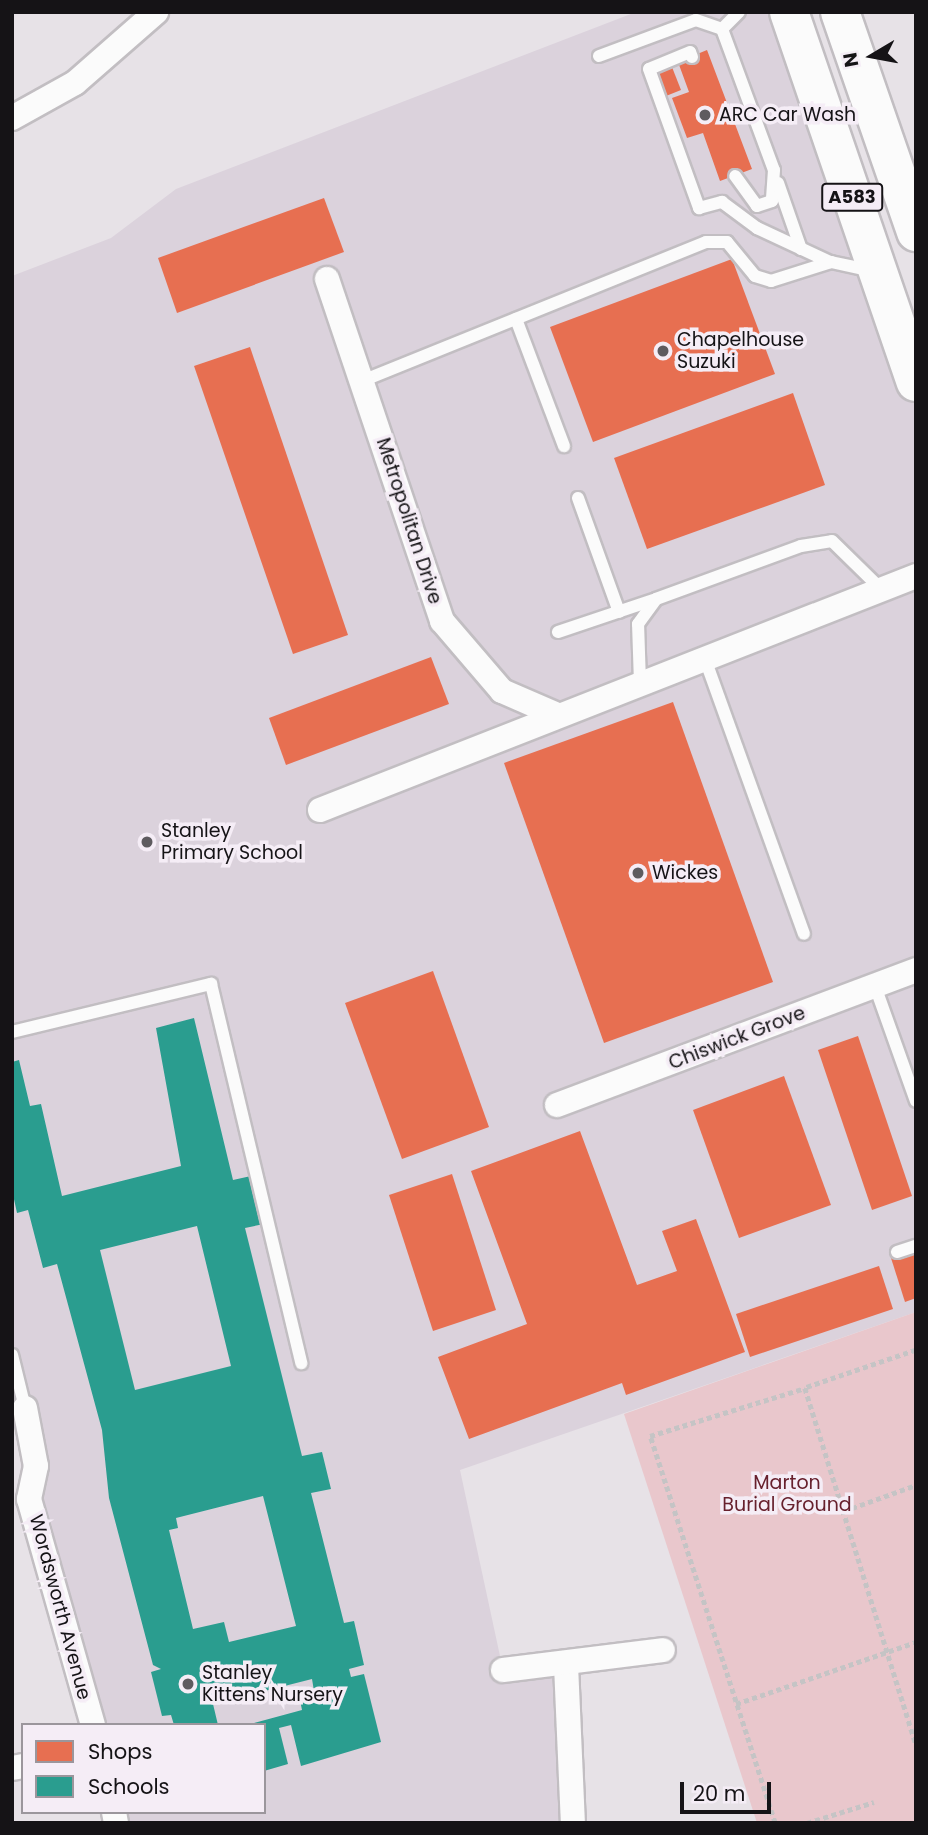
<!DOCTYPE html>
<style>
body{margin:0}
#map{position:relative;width:928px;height:1835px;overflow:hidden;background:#e7e2e7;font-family:Poppins,sans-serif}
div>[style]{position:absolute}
.built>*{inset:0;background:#dbd2dc}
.green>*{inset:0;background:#e9c7cc}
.shops>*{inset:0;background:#e76f51}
.schools>*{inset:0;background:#2a9d8f}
.path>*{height:4.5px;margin-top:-2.25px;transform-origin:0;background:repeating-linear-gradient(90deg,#c5c4c5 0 5px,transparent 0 8.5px)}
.roads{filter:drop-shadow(2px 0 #c2bec2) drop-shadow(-2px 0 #c2bec2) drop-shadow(0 2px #c2bec2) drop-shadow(0 -2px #c2bec2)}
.lane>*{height:12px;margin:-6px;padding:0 6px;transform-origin:6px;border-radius:6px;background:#fbfbfb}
.street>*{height:24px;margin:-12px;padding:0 12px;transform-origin:12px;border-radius:12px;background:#fbfbfb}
.highway>*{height:38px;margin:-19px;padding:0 19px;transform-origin:19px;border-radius:19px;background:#fbfbfb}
.dots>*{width:19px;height:19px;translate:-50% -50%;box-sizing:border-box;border:4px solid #f5edf6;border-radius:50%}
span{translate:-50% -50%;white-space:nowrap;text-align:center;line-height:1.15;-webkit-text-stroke:7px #f5edf6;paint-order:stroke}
.shield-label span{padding:2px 5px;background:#f5edf6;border:2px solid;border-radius:5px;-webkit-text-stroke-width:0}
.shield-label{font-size:18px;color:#151316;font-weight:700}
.poi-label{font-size:19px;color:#151316}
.left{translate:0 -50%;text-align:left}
.street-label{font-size:19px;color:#151316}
.park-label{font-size:19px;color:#67202d}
.frame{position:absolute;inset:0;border:14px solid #151316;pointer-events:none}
.legend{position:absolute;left:21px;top:1723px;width:245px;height:91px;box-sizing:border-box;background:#f5edf6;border:2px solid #9b969c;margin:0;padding:9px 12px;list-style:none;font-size:21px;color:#151316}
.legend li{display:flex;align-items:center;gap:14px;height:35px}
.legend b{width:35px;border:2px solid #9b969c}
.north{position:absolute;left:837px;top:21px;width:70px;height:70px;-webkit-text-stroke:5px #f5edf6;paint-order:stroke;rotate:260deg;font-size:19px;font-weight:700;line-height:28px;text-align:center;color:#151316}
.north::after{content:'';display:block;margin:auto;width:24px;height:32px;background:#151316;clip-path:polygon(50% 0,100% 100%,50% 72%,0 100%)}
.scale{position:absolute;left:680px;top:1782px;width:91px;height:32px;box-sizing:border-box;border:4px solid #151316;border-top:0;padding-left:9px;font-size:21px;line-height:24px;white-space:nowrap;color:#151316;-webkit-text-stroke:5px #f5edf6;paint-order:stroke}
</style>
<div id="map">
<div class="built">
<i style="clip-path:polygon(636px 12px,789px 12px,916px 382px,916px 1312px,460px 1470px,503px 1670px,566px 1665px,573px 1823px,116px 1823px,114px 1812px,264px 1812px,264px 1725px,93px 1725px,38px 1517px,24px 1408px,12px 1410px,12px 276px,111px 238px,176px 189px)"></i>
</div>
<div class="green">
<i style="clip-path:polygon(916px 1312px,916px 1823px,757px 1823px,624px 1414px)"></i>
</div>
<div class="shops">
<i style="clip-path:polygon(707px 50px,752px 169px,720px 181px,703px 133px,687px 138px,672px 98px,689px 92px,678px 62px)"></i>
<i style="clip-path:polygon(670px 62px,681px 90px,661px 98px,651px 70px)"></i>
<i style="clip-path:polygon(324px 198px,344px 252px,177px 313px,158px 258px)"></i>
<i style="clip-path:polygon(732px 259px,775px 374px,593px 442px,550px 327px)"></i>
<i style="clip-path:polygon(250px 347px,348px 635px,293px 654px,194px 366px)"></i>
<i style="clip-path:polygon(793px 393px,825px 485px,647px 549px,614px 458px)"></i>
<i style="clip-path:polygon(431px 657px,449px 704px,286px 765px,269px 718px)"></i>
<i style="clip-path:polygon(673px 702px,773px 982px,604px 1043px,504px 763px)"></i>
<i style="clip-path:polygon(433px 971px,489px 1127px,402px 1159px,345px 1003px)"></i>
<i style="clip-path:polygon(858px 1036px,912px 1196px,872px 1210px,818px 1050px)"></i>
<i style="clip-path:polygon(784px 1076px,831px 1205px,739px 1238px,693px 1110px)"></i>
<i style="clip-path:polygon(580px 1131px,637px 1285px,677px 1271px,662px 1231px,696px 1219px,745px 1352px,626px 1395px,622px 1383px,469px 1439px,438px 1357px,527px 1324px,471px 1171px)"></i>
<i style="clip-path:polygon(452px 1174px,496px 1310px,433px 1331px,389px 1195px)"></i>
<i style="clip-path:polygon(916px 1250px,916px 1298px,905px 1302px,891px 1258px)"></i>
<i style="clip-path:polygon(879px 1266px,893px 1309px,750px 1357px,736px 1314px)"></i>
</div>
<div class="schools">
<i style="clip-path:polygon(evenodd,194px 1018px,233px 1180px,251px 1176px,264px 1224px,245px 1228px,302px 1456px,322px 1452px,331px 1489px,311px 1493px,344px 1623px,354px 1621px,364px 1665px,349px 1669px,351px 1677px,364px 1674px,381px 1742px,301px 1766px,291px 1725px,279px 1728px,288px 1764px,264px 1771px,264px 1725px,250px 1724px,302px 1710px,299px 1695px,314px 1691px,312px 1679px,213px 1704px,218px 1725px,174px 1725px,171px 1715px,162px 1716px,151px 1672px,161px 1669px,153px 1665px,109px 1498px,102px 1430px,57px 1264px,43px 1268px,28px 1210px,17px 1213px,12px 1190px,12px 1062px,19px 1060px,30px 1106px,41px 1104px,62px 1196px,181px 1166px,156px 1028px,194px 1018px,197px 1226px,231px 1366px,135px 1390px,100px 1250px,197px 1226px,194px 1018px,263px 1496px,296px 1626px,229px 1642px,224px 1622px,193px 1629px,169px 1530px,178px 1528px,176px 1518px,263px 1496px)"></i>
</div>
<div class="path">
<i style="left:916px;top:1350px;width:117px;rotate:161.1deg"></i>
<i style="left:805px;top:1388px;width:374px;rotate:72.7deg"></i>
<i style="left:844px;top:1511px;width:77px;rotate:-19.9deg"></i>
<i style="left:736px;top:1704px;width:190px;rotate:-19deg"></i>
<i style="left:775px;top:1823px;width:407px;rotate:-107.9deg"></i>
<i style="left:650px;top:1436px;width:162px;rotate:-17.2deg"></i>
<i style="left:807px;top:1823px;width:70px;rotate:-17.4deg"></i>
</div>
<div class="roads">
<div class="lane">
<i style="left:722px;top:29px;width:150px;rotate:69.8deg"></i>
<i style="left:774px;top:170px;width:31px;rotate:94deg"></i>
<i style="left:772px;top:201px;width:16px;rotate:162deg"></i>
<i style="left:757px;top:206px;width:37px;rotate:-126deg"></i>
<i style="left:722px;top:29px;width:24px;rotate:-45deg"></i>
<i style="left:599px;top:56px;width:103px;rotate:-20.4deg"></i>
<i style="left:696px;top:20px;width:28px;rotate:19deg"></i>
<i style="left:692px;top:57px;width:5px;rotate:-112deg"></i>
<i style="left:690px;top:52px;width:44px;rotate:157.5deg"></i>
<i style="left:649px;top:69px;width:148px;rotate:70.2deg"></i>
<i style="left:699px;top:208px;width:24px;rotate:-15deg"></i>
<i style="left:722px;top:202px;width:44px;rotate:36.6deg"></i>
<i style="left:757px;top:228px;width:81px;rotate:25deg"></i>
<i style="left:778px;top:183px;width:70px;rotate:70.8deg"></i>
<i style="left:516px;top:319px;width:136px;rotate:69.3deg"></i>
<i style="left:362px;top:381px;width:371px;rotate:-22deg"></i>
<i style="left:706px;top:242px;width:21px"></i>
<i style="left:727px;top:242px;width:44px;rotate:50.5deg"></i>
<i style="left:755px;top:276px;width:17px;rotate:17deg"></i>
<i style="left:771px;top:281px;width:63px;rotate:-17.6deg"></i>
<i style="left:831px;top:262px;width:43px;rotate:12.1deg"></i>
<i style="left:578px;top:498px;width:121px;rotate:70.2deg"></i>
<i style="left:558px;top:632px;width:100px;rotate:-18.6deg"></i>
<i style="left:705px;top:659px;width:292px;rotate:70.2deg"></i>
<i style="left:640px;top:683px;width:59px;rotate:-91.9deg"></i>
<i style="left:638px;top:624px;width:31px;rotate:-54deg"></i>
<i style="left:656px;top:599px;width:154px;rotate:-20.1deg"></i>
<i style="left:801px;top:546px;width:31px;rotate:-9deg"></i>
<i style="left:832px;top:541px;width:70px;rotate:44.4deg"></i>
<i style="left:875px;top:986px;width:122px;rotate:70.4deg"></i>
<i style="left:12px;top:1032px;width:205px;rotate:-13.6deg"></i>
<i style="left:211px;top:984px;width:390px;rotate:76.6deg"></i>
<i style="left:897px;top:1252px;width:20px;rotate:-18deg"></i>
<i style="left:12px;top:1355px;width:55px;rotate:76.2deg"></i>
</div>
<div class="street">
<i style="left:12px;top:118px;width:72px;rotate:-29.1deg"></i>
<i style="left:75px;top:83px;width:108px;rotate:-41.2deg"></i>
<i style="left:327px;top:279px;width:361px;rotate:71.4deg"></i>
<i style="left:442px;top:621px;width:92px;rotate:49.4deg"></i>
<i style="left:502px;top:691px;width:58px;rotate:23.5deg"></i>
<i style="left:320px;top:810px;width:640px;rotate:-21.44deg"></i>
<i style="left:557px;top:1105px;width:384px;rotate:-20.6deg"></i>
<i style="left:25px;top:1408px;width:59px;rotate:79.3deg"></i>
<i style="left:36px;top:1466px;width:34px;rotate:102deg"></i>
<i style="left:29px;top:1499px;width:235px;rotate:74.2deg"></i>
<i style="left:566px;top:1665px;width:158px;rotate:87.5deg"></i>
<i style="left:503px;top:1670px;width:161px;rotate:-7.1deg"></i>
<i style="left:12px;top:1768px;width:11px;rotate:-10deg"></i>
<i style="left:114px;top:1812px;width:11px;rotate:80deg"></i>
</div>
<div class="highway">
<i style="left:789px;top:12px;width:391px;rotate:71.1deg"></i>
<i style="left:840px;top:12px;width:233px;rotate:70.9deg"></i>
</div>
</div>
<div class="dots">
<i style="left:705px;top:115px;background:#5e5b5f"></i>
<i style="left:663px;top:351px;background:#5e5b5f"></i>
<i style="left:147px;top:842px;background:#5e5b5f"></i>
<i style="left:638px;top:873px;background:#5e5b5f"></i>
<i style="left:188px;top:1684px;background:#5e5b5f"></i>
</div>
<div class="shield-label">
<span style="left:852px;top:197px">A583</span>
</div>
<div class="poi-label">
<span class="left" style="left:719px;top:115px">ARC Car Wash</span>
<span class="left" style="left:677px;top:351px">Chapelhouse<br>Suzuki</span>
<span class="left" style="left:161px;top:842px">Stanley<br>Primary School</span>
<span class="left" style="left:652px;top:873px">Wickes</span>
<span class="left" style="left:202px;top:1684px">Stanley<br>Kittens Nursery</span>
</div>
<div class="street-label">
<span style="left:409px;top:521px;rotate:72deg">Metropolitan Drive</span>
<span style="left:737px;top:1038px;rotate:-21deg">Chiswick Grove</span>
<span style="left:60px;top:1607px;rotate:75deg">Wordsworth Avenue</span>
</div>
<div class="park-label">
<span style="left:787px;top:1494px">Marton<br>Burial Ground</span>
</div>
<div class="frame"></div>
<ul class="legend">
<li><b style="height:19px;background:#e76f51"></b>Shops</li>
<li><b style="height:19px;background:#2a9d8f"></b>Schools</li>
</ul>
<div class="north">N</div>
<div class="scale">20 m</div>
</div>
